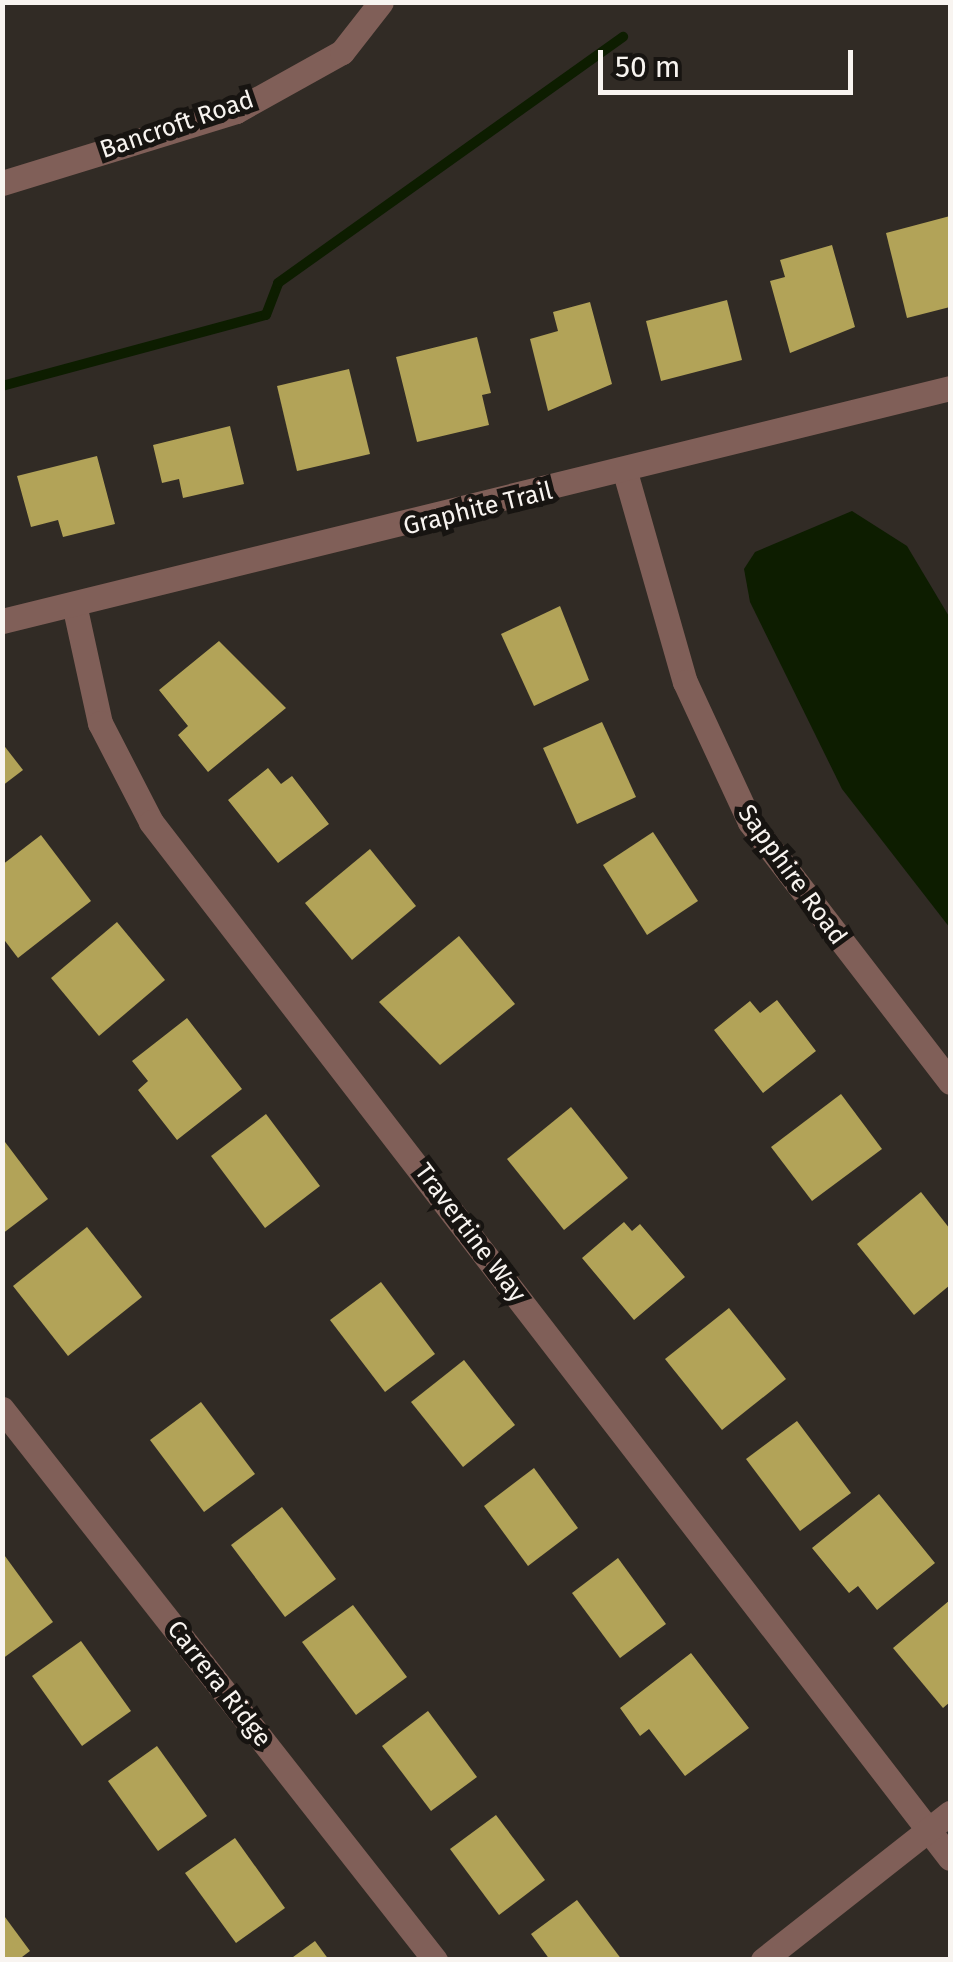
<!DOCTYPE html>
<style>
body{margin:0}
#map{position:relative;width:953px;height:1962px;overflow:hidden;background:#312b25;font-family:"Fira Sans",sans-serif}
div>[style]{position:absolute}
.water>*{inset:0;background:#0d1d00}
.stream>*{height:10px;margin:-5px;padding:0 5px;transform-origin:5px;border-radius:5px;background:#0d1d00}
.building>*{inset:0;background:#b2a358}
.street>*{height:25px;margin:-12.5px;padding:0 12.5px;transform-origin:12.5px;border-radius:12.5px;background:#805f58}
span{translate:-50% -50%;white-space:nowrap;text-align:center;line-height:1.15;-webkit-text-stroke:10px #171411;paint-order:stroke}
.street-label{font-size:25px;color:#f8f4f0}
.frame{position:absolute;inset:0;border:5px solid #f8f4f0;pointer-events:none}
.scale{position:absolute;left:598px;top:50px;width:255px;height:45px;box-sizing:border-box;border:5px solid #f8f4f0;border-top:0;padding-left:12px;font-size:30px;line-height:35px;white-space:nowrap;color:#f8f4f0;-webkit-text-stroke:8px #171411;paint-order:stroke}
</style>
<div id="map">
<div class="water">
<i style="clip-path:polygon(852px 511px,907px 546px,950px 618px,950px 928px,842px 789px,750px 602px,744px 569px,755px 552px)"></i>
</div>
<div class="stream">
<i style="left:2px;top:386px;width:273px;rotate:-15.1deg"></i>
<i style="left:266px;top:315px;width:34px;rotate:-69deg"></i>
<i style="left:278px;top:283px;width:424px;rotate:-35.5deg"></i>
</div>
<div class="building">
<i style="clip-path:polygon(950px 216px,950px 307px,907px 318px,886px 233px)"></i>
<i style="clip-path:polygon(832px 245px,855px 327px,790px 353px,770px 281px,785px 277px,780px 260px)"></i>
<i style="clip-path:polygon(727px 300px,742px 360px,661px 381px,646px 321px)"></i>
<i style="clip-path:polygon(590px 302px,612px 384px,548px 411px,530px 339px,558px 331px,553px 312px)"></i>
<i style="clip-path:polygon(477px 337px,491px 393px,482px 395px,489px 425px,417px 442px,396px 357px)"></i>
<i style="clip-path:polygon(349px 369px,370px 454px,297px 471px,277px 386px)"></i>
<i style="clip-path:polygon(230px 426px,244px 484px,183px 498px,179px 479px,162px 483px,153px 445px)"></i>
<i style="clip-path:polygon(97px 456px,115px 524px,63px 537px,58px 520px,31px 527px,17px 476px)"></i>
<i style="clip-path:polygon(560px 606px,589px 680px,534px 706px,501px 634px)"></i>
<i style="clip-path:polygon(219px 641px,286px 708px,208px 772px,178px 735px,188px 726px,159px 690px)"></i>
<i style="clip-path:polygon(602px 722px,636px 797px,577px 824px,543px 748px)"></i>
<i style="clip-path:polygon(2px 743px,23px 770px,2px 786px)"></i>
<i style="clip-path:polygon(268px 768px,281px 784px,292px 776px,329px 824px,278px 863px,228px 800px)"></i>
<i style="clip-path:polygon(653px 832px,698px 901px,647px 935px,603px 865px)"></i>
<i style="clip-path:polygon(41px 835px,91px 901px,18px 958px,2px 937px,2px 865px)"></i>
<i style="clip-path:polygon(370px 849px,416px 906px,352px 960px,305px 903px)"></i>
<i style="clip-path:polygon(117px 922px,165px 980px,99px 1036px,51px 978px)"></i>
<i style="clip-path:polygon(459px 936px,515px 1004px,440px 1065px,379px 1002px)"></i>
<i style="clip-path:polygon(777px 1000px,816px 1051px,763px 1093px,714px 1030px,750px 1001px,760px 1013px)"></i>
<i style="clip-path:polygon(187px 1018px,242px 1089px,177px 1140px,138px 1090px,148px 1081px,132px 1061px)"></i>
<i style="clip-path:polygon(841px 1094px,882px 1149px,812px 1201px,771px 1147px)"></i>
<i style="clip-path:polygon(571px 1107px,628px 1178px,564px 1230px,507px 1159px)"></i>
<i style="clip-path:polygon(266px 1114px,320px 1186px,265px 1228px,211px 1156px)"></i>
<i style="clip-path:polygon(2px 1138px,48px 1199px,2px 1234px)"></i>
<i style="clip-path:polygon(921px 1192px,950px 1229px,950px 1285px,914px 1315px,857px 1244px)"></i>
<i style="clip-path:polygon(624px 1222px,632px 1231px,640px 1224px,685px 1277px,634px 1320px,582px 1258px)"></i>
<i style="clip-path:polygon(87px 1227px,142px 1297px,68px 1356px,13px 1286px)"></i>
<i style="clip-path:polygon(381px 1282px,435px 1354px,385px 1392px,330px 1320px)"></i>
<i style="clip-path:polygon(729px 1308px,786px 1379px,722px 1430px,665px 1359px)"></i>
<i style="clip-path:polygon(464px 1360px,515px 1425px,463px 1467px,411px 1402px)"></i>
<i style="clip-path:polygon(201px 1402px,255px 1474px,204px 1512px,150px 1440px)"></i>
<i style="clip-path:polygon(797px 1421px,851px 1493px,800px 1531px,746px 1459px)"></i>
<i style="clip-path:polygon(534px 1468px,578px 1528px,528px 1566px,484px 1506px)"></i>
<i style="clip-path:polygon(879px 1494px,935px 1563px,877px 1610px,858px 1586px,849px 1593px,812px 1548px)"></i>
<i style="clip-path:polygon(282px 1507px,336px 1579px,285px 1617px,231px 1545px)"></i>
<i style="clip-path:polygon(2px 1552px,53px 1622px,2px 1659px)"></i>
<i style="clip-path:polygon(618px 1558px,666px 1624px,620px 1658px,572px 1593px)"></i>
<i style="clip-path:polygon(950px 1600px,950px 1702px,943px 1708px,893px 1648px)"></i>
<i style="clip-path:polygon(353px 1605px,407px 1677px,356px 1715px,302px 1642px)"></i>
<i style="clip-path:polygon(81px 1641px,131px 1711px,82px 1746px,32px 1676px)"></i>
<i style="clip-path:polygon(691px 1653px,749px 1728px,685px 1776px,649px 1729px,640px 1736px,620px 1708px)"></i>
<i style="clip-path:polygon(428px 1711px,477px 1777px,431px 1811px,382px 1746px)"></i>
<i style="clip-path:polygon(157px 1746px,207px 1816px,158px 1851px,108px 1781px)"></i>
<i style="clip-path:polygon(496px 1815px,545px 1880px,499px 1915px,450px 1849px)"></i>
<i style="clip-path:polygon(235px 1838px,285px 1908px,236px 1943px,185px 1873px)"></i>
<i style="clip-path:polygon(577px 1900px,622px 1960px,550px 1960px,531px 1934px)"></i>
<i style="clip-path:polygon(2px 1913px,30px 1951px,18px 1960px,2px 1960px)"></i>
<i style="clip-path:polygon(315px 1941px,329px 1960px,289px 1960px)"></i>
</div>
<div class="street">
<i style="left:2px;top:183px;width:245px;rotate:-17.1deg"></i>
<i style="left:236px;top:111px;width:121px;rotate:-29.1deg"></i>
<i style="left:342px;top:52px;width:63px;rotate:-52deg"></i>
<i style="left:625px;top:472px;width:218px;rotate:74.1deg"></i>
<i style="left:685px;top:682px;width:154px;rotate:65.1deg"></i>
<i style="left:750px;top:822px;width:328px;rotate:52.4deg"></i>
<i style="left:74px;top:604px;width:122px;rotate:77.7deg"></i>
<i style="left:100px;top:723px;width:111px;rotate:62.7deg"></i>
<i style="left:151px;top:822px;width:1308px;rotate:52.36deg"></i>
<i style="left:2px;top:621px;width:976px;rotate:-13.81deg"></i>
<i style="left:2px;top:1409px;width:701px;rotate:51.84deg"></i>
<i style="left:763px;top:1960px;width:238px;rotate:-38.2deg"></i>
</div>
<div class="street-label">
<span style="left:177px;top:125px;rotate:-19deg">Bancroft Road</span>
<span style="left:478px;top:509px;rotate:-14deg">Graphite Trail</span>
<span style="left:792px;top:875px;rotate:54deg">Sapphire Road</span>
<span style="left:470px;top:1233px;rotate:53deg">Travertine Way</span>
<span style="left:219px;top:1684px;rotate:52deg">Carrera Ridge</span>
</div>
<div class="frame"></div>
<div class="scale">50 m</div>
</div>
